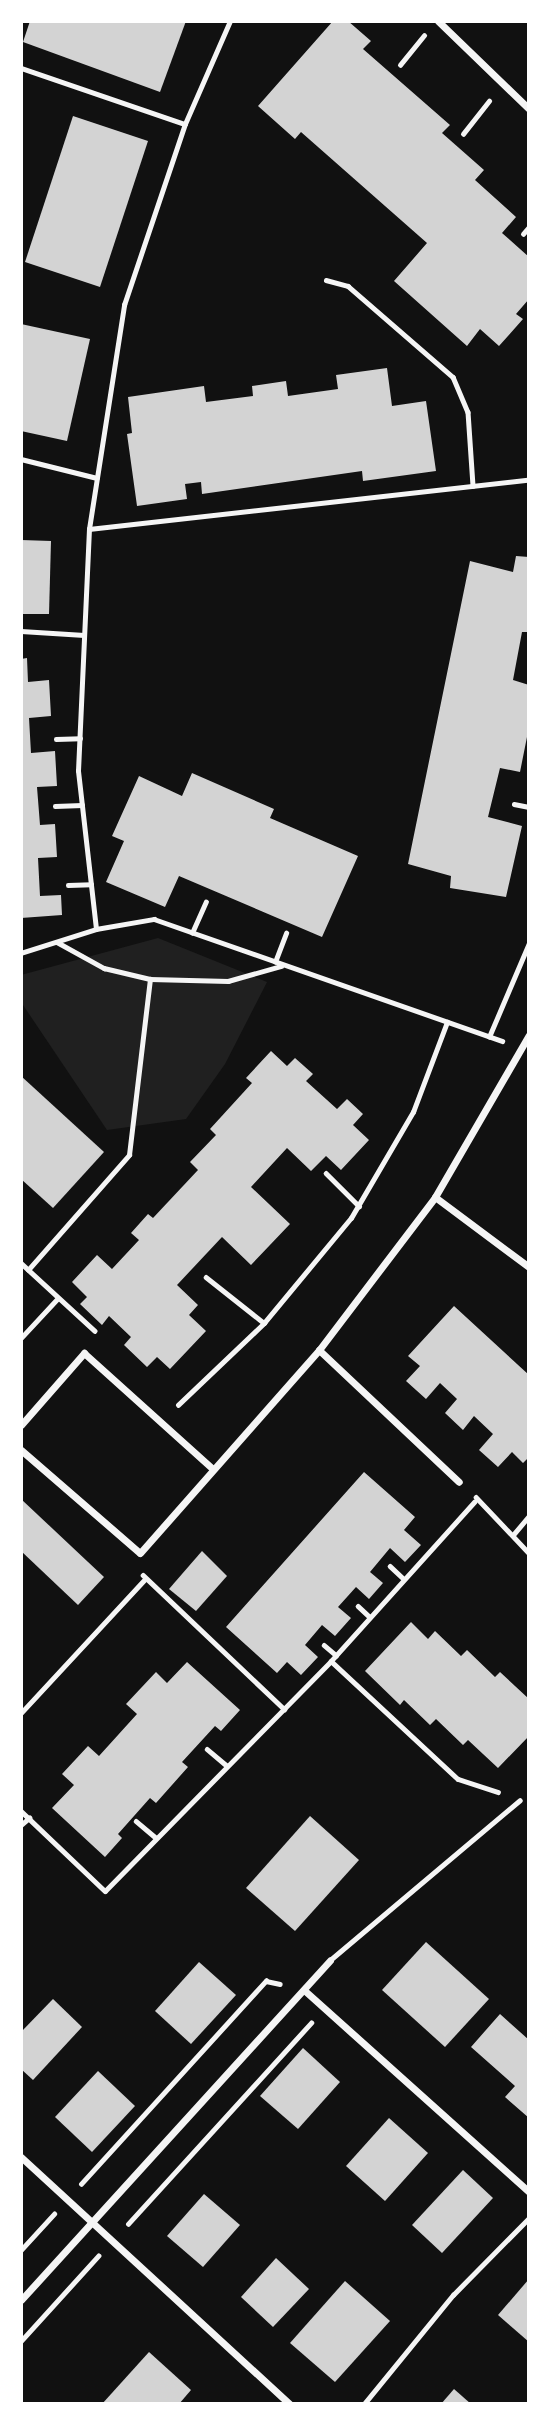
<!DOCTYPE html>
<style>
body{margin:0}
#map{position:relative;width:550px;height:2425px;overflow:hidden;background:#111;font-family:Manrope,sans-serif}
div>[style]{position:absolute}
.green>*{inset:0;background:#202020}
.building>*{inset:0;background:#d3d3d3}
.path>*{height:4.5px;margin:-2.25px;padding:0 2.25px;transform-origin:2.25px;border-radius:2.25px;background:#f5f5f5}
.service>*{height:5px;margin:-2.5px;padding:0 2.5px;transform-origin:2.5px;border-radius:2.5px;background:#f5f5f5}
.minor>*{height:7px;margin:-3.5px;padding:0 3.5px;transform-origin:3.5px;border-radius:3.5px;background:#f5f5f5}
span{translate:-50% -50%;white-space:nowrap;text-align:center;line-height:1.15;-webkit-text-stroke:5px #fff;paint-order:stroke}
.frame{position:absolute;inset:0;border:23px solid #fff;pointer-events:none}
</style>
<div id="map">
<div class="green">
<i style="clip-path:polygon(158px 938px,267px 982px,225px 1064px,186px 1119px,107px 1130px,21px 1002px,21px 975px)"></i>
</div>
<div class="building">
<i style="clip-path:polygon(30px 21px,186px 21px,160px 92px,23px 42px)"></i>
<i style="clip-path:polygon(333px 21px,348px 21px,371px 41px,363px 49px,450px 125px,442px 133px,484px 170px,475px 180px,516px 217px,502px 233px,529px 257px,529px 299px,516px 314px,523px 319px,499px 346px,480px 329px,467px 346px,394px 281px,427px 243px,301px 132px,295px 139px,258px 106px)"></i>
<i style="clip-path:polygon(73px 116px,148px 141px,100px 287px,25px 262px)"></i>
<i style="clip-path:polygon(21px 324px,90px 339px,67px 441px,21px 431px)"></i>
<i style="clip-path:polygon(387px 368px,392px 406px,426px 401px,436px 471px,363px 481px,362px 471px,202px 494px,201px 482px,185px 484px,187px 499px,137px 506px,127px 434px,132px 433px,128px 397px,204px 386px,206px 402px,253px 396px,252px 386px,286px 381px,288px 396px,338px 389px,336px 375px)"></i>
<i style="clip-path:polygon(21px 540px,51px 541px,49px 614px,21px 614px)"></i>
<i style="clip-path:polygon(516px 556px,529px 557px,529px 632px,522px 632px,513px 680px,529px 685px,529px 727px,520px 772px,500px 768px,488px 817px,522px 826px,506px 897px,450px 888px,451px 876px,408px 864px,470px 561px,513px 572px)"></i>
<i style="clip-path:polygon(27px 658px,28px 682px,49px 680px,51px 716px,29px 718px,31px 753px,55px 751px,57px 786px,37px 787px,40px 825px,55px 824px,57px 857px,38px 858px,40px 896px,61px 895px,62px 915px,21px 918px,21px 659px)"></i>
<i style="clip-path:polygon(192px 773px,274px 809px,270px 818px,358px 856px,322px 937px,179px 876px,165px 907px,106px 882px,124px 841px,112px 836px,139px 776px,182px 796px)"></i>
<i style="clip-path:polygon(271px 1051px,287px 1066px,295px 1058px,313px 1074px,306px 1081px,337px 1109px,347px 1099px,363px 1114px,353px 1125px,369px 1140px,341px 1170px,326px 1156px,311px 1171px,287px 1148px,251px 1187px,290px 1224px,251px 1265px,222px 1237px,177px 1285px,198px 1305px,189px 1315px,206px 1331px,170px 1369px,157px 1357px,147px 1367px,124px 1345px,131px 1337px,109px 1316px,102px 1325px,80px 1304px,87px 1297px,72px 1282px,97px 1255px,112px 1269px,139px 1240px,131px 1233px,148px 1214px,153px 1218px,198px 1170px,190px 1162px,216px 1135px,210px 1129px,252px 1083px,246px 1078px)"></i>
<i style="clip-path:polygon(21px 1076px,104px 1152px,53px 1208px,21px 1179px)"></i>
<i style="clip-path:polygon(454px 1306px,529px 1375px,529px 1457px,523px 1463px,512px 1452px,498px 1467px,479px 1450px,493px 1434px,474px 1416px,463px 1430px,445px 1413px,457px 1399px,440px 1383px,426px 1399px,406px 1381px,420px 1366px,408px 1356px)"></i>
<i style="clip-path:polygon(364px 1472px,415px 1517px,404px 1530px,421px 1545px,405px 1562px,390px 1548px,370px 1572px,383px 1583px,369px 1599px,356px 1587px,338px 1607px,351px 1618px,335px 1636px,322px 1625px,305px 1645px,318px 1657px,301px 1675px,287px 1662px,277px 1673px,226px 1627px)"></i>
<i style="clip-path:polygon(21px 1499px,104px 1577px,78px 1605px,21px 1551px)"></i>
<i style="clip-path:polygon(202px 1551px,227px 1576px,196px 1611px,169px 1589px)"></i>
<i style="clip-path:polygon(411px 1622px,428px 1639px,435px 1631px,461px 1656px,467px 1650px,495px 1677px,500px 1672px,529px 1699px,529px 1736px,498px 1768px,468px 1740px,463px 1745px,436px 1719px,430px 1725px,404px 1700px,400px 1705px,365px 1671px)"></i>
<i style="clip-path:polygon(187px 1662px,240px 1710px,221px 1731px,215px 1726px,182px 1762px,188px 1767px,156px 1803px,150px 1798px,118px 1834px,122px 1838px,105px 1857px,52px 1808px,74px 1785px,62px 1774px,88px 1746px,99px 1756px,137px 1714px,126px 1704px,156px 1672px,167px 1683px)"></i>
<i style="clip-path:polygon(310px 1816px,359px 1860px,295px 1931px,246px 1888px)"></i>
<i style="clip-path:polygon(426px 1942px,489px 1999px,445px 2047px,382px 1990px)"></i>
<i style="clip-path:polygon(199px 1962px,236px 1995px,191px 2044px,155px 2011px)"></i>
<i style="clip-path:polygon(53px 1999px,82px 2027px,33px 2080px,21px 2069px,21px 2032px)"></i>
<i style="clip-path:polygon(500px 2014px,529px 2040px,529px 2118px,505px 2097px,515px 2086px,471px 2047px)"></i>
<i style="clip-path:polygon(303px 2048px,340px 2082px,298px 2129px,260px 2096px)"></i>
<i style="clip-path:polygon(98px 2071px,135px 2106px,92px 2152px,55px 2117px)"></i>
<i style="clip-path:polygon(389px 2118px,428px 2153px,385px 2201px,346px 2166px)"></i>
<i style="clip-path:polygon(463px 2170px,493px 2198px,442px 2253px,412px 2225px)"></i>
<i style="clip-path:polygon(204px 2194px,240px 2225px,203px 2267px,167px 2236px)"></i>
<i style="clip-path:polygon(276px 2258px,309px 2289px,273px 2327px,241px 2297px)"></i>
<i style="clip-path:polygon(529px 2279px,529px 2342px,498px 2315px)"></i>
<i style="clip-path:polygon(345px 2281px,390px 2321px,335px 2382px,290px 2343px)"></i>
<i style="clip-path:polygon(149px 2352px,191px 2390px,179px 2404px,102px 2404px)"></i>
<i style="clip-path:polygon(454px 2389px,471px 2404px,441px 2404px)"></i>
</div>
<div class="path">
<i style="left:400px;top:65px;width:38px;rotate:-51deg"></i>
<i style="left:21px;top:68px;width:173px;rotate:18.9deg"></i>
<i style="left:463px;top:134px;width:42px;rotate:-51.8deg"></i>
<i style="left:523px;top:234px;width:9px;rotate:-49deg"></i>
<i style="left:326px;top:280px;width:23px;rotate:15deg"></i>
<i style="left:348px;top:286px;width:139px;rotate:40.9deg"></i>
<i style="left:453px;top:377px;width:38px;rotate:67deg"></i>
<i style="left:468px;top:412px;width:74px;rotate:86.1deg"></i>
<i style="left:21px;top:459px;width:78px;rotate:14deg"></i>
<i style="left:89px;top:529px;width:443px;rotate:-6.4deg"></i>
<i style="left:21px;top:631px;width:63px;rotate:3.6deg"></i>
<i style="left:56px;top:739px;width:24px;rotate:-2deg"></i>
<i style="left:514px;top:804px;width:15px;rotate:11deg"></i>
<i style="left:55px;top:806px;width:27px;rotate:-2deg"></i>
<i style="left:68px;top:885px;width:23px;rotate:-2deg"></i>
<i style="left:96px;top:929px;width:159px;rotate:-96.5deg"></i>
<i style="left:78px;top:771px;width:242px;rotate:-87.4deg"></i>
<i style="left:89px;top:529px;width:227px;rotate:-81.1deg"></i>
<i style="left:124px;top:305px;width:191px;rotate:-71.4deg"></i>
<i style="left:185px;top:124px;width:112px;rotate:-66.4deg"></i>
<i style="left:192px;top:933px;width:34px;rotate:-66deg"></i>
<i style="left:57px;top:942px;width:54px;rotate:29deg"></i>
<i style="left:104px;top:968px;width:47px;rotate:13.4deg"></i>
<i style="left:150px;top:979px;width:78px;rotate:1.5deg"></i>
<i style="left:228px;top:981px;width:55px;rotate:-15.8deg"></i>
<i style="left:21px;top:953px;width:79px;rotate:-17.7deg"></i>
<i style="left:96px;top:929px;width:59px;rotate:-9.8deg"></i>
<i style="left:154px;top:919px;width:369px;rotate:19.3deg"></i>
<i style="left:275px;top:962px;width:31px;rotate:-69deg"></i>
<i style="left:489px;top:1037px;width:102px;rotate:-66.9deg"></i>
<i style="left:326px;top:1173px;width:47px;rotate:45deg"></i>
<i style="left:21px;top:1263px;width:100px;rotate:42.6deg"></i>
<i style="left:28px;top:1270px;width:153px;rotate:-48.7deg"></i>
<i style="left:129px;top:1155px;width:177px;rotate:-83.2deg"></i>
<i style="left:206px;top:1277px;width:74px;rotate:38.4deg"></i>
<i style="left:21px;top:1338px;width:54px;rotate:-47.2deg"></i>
<i style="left:178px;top:1405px;width:119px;rotate:-43.6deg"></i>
<i style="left:264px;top:1323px;width:136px;rotate:-50.4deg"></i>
<i style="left:351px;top:1218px;width:123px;rotate:-59.7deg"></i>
<i style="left:413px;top:1112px;width:96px;rotate:-69.3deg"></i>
<i style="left:476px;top:1497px;width:77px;rotate:46.6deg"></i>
<i style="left:513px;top:1535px;width:25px;rotate:-50deg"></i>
<i style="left:390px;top:1566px;width:19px;rotate:43deg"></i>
<i style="left:143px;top:1575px;width:195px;rotate:43.5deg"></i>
<i style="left:358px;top:1606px;width:16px;rotate:43deg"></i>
<i style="left:324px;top:1645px;width:16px;rotate:40deg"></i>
<i style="left:331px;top:1661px;width:214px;rotate:-48deg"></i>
<i style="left:21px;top:1713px;width:181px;rotate:-47.2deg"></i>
<i style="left:207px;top:1749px;width:26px;rotate:40deg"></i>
<i style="left:21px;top:1811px;width:116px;rotate:43.6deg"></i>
<i style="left:105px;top:1891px;width:322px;rotate:-45.5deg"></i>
<i style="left:331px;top:1661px;width:173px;rotate:42.9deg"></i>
<i style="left:458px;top:1779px;width:42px;rotate:18deg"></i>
<i style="left:136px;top:1821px;width:26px;rotate:40deg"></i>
<i style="left:21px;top:1825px;width:11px;rotate:-41deg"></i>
<i style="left:81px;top:2184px;width:275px;rotate:-47.7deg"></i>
<i style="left:266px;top:1981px;width:14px;rotate:12deg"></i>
<i style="left:128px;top:2224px;width:272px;rotate:-47.7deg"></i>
<i style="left:21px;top:2250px;width:49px;rotate:-47.5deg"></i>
<i style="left:21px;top:2341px;width:115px;rotate:-47.8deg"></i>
<i style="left:364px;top:2404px;width:141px;rotate:-50.8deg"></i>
<i style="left:453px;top:2295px;width:108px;rotate:-45.4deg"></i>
</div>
<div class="service">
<i style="left:330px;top:1960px;width:248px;rotate:-40.1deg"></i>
</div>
<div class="minor">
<i style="left:438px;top:21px;width:127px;rotate:44deg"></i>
<i style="left:435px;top:1197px;width:117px;rotate:36.7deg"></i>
<i style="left:319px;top:1350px;width:192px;rotate:43.3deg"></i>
<i style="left:21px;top:1425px;width:96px;rotate:-48.8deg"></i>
<i style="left:84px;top:1353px;width:173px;rotate:42deg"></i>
<i style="left:21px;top:1450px;width:157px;rotate:40.9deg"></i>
<i style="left:140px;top:1553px;width:271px;rotate:-48.6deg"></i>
<i style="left:319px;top:1350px;width:192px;rotate:-52.8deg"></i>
<i style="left:435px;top:1197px;width:187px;rotate:-59.9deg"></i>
<i style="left:304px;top:1990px;width:302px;rotate:41.9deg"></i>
<i style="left:21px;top:2157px;width:365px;rotate:42.6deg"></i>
<i style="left:21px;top:2300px;width:459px;rotate:-47.7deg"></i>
</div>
<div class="frame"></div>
</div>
